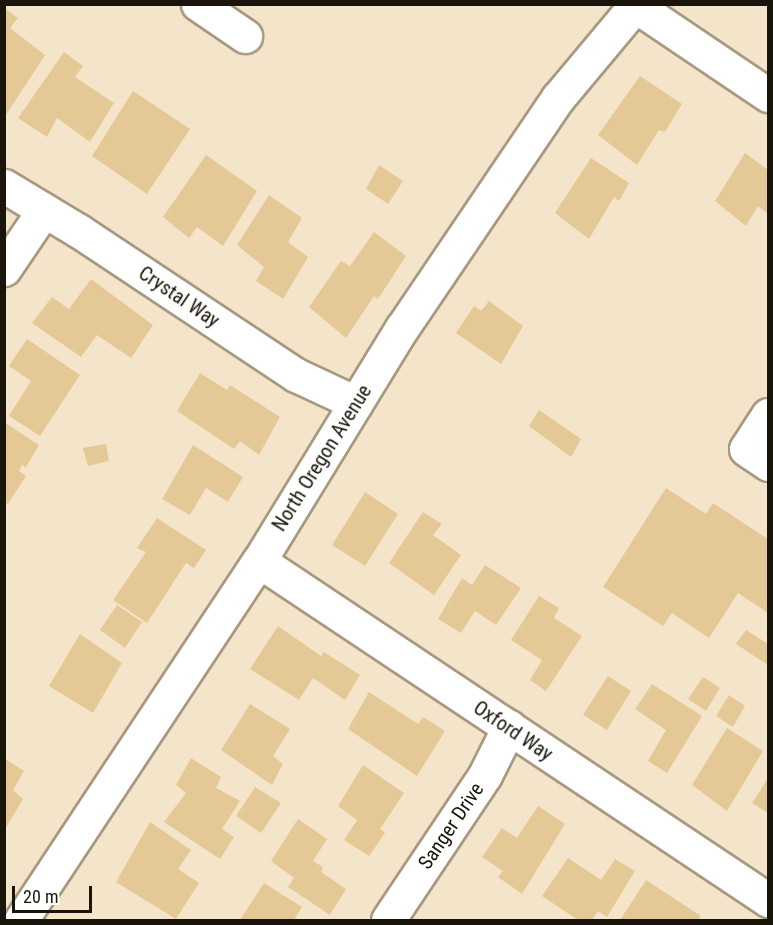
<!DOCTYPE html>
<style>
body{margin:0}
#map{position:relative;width:773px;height:925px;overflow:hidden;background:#f4e5ca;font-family:"Roboto Condensed",sans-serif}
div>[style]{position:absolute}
.building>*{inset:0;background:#e4c896}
.roads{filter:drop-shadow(2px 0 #a79980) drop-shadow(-2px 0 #a79980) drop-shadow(0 2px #a79980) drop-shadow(0 -2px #a79980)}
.minor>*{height:33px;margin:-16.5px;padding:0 16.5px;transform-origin:16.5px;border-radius:16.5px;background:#fff}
span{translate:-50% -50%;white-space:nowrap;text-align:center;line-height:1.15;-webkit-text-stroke:6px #fff;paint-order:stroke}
.street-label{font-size:20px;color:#1a150b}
.frame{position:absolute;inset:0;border:6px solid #1a150b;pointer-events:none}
.scale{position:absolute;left:12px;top:886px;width:80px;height:27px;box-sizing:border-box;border:3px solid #1a150b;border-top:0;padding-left:8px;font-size:18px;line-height:21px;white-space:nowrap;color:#1a150b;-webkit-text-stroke:4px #fff;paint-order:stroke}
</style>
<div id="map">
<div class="building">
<i style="clip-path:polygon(4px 8px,18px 18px,10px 28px,45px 55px,6px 115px)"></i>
<i style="clip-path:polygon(64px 52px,83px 66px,75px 77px,114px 103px,90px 142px,57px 118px,47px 137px,18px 118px)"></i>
<i style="clip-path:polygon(640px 76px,682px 104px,665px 132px,659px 130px,637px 165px,598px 135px)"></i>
<i style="clip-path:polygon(133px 91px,190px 129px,147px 194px,92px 156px)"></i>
<i style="clip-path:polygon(745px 153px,768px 170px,768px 214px,758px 206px,746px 226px,715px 201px)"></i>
<i style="clip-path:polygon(206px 155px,257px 191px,223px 246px,197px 227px,189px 238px,163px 217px)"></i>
<i style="clip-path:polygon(591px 158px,629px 183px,619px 201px,614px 197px,589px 239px,555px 213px)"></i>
<i style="clip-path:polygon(379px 165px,403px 181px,388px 204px,366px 189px)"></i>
<i style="clip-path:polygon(269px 195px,302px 218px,288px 242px,308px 257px,283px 299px,256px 281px,264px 267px,237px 245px)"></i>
<i style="clip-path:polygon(374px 232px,406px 256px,378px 299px,374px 296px,346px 338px,309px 307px,341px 261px,350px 266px)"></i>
<i style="clip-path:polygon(91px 279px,153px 325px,131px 358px,97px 335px,81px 357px,32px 323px,52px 297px,69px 309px)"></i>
<i style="clip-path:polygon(489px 301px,523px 326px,501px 364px,456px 333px,474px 306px,481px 311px)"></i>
<i style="clip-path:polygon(27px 339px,80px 375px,40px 436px,9px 416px,31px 381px,9px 366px)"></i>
<i style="clip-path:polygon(200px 373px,227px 390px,230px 385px,280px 417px,259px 455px,240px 441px,234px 449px,177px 411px)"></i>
<i style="clip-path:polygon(539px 410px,581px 439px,571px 457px,529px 426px)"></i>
<i style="clip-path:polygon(4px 422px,39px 445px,26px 467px,22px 465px,19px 471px,26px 476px,8px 504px,4px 501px)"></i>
<i style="clip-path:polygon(106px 444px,109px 461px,88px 466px,83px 448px)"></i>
<i style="clip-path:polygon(193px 445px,243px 477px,228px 502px,206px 488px,190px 515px,162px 499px)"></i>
<i style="clip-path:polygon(666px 488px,706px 514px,713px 503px,768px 539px,768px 613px,738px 593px,709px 638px,672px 613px,663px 626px,603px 587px)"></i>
<i style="clip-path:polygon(365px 492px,398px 514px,365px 566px,332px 545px)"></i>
<i style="clip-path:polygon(423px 512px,442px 524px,433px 535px,461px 555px,434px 595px,389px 563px)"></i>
<i style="clip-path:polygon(157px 518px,206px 550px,194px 568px,186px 563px,147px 623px,113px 600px,146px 552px,137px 548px)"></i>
<i style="clip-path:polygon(485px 565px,521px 588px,496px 625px,475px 611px,461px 633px,438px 619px,462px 578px,472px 585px)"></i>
<i style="clip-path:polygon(539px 596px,559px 608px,554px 618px,582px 636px,546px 691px,530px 680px,542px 660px,511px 640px)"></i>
<i style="clip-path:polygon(117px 605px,142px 622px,125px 648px,100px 630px)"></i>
<i style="clip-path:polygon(278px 626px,321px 656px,324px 652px,360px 675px,345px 700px,313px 678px,299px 700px,250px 669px)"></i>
<i style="clip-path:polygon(746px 630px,768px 644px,768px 665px,736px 644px)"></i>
<i style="clip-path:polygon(80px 634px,122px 663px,93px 713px,49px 686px)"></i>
<i style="clip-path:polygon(608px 676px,631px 691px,607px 730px,583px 715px)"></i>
<i style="clip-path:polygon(703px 677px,720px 688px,706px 711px,688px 699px)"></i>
<i style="clip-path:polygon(652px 684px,702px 716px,667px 773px,648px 761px,666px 730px,635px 709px)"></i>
<i style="clip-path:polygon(369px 692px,418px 724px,423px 717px,445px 731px,417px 776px,348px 729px)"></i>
<i style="clip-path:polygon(729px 695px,745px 706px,733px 727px,716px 716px)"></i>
<i style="clip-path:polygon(250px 704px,290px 729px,273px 756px,283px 764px,272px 785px,221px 750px)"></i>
<i style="clip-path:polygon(727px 728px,763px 751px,727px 811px,692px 785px)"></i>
<i style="clip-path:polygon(4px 758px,24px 771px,13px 790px,23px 799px,4px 831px)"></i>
<i style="clip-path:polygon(191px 758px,221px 777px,216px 788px,240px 801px,222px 829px,234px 837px,220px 859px,164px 822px,186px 793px,176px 785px)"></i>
<i style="clip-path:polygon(363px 765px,404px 793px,380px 829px,385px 833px,369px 856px,344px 840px,357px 820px,338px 806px)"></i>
<i style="clip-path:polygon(768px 778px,768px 813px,752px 803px)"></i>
<i style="clip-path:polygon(255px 787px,281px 803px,261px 833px,236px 816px)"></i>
<i style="clip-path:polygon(538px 806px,565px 824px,522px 894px,498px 877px,503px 871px,482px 857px,502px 828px,517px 838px)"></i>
<i style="clip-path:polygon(298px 819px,327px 839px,313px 861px,323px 867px,321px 872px,346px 889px,330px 915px,288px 887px,294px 878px,271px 861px)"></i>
<i style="clip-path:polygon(150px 822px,191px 850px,178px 869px,199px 883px,176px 919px,116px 882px)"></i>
<i style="clip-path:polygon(568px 858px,601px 880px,615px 859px,635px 871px,607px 917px,598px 911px,592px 920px,578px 920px,542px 896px)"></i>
<i style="clip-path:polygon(646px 880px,701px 916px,698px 920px,620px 920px)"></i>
<i style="clip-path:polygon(264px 883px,302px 907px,294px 920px,240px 920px)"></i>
</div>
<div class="roads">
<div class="minor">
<i style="left:198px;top:4px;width:57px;rotate:34.2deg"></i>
<i style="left:633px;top:4px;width:163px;rotate:34deg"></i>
<i style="left:4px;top:186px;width:87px;rotate:31deg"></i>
<i style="left:79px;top:231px;width:260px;rotate:33.6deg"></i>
<i style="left:296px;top:375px;width:66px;rotate:25deg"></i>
<i style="left:4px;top:269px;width:71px;rotate:-55.9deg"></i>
<i style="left:768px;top:415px;width:40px;rotate:122.9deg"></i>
<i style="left:746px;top:449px;width:27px;rotate:34deg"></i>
<i style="left:259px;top:561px;width:612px;rotate:33.66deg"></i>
<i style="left:21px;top:920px;width:431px;rotate:-56.5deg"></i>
<i style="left:259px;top:561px;width:273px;rotate:-58.5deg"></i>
<i style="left:402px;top:328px;width:278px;rotate:-55.9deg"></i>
<i style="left:558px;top:98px;width:120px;rotate:-50.1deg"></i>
<i style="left:388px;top:920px;width:174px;rotate:-56.2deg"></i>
<i style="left:485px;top:775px;width:54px;rotate:-63.4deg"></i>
</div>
</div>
<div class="street-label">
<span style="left:179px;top:297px;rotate:34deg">Crystal Way</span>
<span style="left:322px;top:458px;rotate:-58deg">North Oregon Avenue</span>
<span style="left:513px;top:731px;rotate:34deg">Oxford Way</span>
<span style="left:451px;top:826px;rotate:-56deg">Sanger Drive</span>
</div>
<div class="frame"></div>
<div class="scale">20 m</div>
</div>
